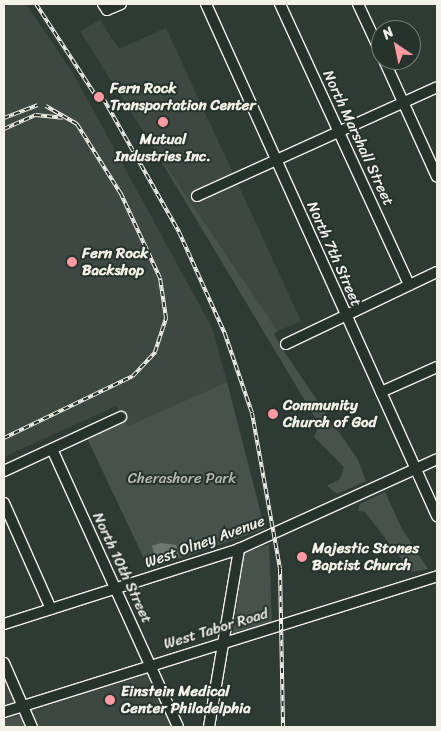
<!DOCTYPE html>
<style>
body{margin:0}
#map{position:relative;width:441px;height:731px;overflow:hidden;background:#2e3b34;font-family:Sriracha,sans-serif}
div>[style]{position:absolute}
.built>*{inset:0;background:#3c4841}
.green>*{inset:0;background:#48524c}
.water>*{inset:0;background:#6f7770}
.roads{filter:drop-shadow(1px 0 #f4f1e8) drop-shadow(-1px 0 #f4f1e8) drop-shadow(0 1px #f4f1e8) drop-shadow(0 -1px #f4f1e8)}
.minor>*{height:10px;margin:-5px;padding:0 5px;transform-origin:5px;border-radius:5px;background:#26332d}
.rail>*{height:4px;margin-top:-2px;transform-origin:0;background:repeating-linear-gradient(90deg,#26332d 0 5.5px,#f4f1e8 0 11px);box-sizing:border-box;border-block:1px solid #f4f1e8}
.dots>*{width:14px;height:14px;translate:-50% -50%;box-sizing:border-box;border:2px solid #26332d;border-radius:50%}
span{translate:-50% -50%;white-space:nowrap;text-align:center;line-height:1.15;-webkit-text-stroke:4px #26332d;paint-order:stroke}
.poi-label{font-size:15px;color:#f4f1e8;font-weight:700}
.left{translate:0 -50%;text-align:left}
.street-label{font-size:15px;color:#f4f1e8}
.park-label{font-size:15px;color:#b8b9b1}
.frame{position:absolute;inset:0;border:5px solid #f4f1e8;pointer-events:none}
.north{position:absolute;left:371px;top:20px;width:50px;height:50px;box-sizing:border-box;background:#26332d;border:1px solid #787f78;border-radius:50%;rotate:326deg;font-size:14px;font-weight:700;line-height:20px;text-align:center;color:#f4f1e8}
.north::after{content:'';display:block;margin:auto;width:18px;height:22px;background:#ff9aa2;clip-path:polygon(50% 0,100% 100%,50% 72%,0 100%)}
</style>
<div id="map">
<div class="built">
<i style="clip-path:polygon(10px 4px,26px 4px,74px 75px,212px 328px,227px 382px,128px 426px,116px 406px,4px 457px,4px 7px)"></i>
<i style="clip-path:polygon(100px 20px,119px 49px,166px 28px,301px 321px,278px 331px,149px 141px,80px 31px)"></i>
<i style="clip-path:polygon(146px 671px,172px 727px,4px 727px,4px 681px,20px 713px)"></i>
</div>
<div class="green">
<i style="clip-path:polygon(149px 141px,278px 331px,274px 334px,285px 353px,358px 460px,366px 481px,337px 494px,327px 486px,340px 479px,344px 467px,314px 437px,319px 424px)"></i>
<i style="clip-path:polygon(227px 382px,265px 529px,149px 569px,86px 436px,123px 418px,128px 426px)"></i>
<i style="clip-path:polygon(385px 492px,401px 527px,428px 569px,411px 572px,365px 512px,358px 511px,360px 504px)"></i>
<i style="clip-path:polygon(269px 544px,272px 624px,233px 634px,244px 553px)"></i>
<i style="clip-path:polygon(20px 715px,25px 727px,4px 727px,4px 720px)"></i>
</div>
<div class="water">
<i style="clip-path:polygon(161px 543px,176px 545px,179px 556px,157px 563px,152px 546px)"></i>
</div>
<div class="roads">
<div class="minor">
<i style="left:103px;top:4px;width:7px;rotate:56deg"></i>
<i style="left:107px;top:10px;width:15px;rotate:-23deg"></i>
<i style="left:206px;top:4px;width:562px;rotate:65.72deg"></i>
<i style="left:280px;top:4px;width:309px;rotate:65.3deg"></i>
<i style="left:358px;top:4px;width:54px;rotate:64.9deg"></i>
<i style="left:384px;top:60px;width:128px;rotate:65.6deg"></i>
<i style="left:197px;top:196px;width:264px;rotate:-24.4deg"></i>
<i style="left:286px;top:344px;width:167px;rotate:-25.5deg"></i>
<i style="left:381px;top:392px;width:61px;rotate:-24.1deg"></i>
<i style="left:52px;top:449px;width:305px;rotate:65.6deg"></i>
<i style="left:4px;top:471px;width:129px;rotate:-24.8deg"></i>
<i style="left:4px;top:503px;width:116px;rotate:66.1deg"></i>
<i style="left:4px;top:624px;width:247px;rotate:-17.7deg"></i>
<i style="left:239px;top:549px;width:217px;rotate:-24.4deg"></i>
<i style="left:4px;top:663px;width:70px;rotate:66.4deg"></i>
<i style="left:4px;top:712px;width:454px;rotate:-17.4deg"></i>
<i style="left:209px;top:727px;width:181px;rotate:-80.4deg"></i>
</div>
</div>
<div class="rail">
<i style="left:36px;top:4px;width:110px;rotate:56.9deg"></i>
<i style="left:103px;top:98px;width:154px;rotate:60.4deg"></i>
<i style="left:179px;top:232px;width:112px;rotate:65.7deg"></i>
<i style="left:225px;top:334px;width:83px;rotate:71.1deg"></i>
<i style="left:252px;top:413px;width:158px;rotate:79.8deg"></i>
<i style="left:280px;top:569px;width:158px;rotate:88.9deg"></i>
<i style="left:4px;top:118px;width:36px;rotate:-21deg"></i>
<i style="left:4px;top:129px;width:35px;rotate:-24deg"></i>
<i style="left:36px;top:115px;width:27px;rotate:6deg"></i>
<i style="left:4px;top:438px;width:143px;rotate:-25.7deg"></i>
<i style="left:133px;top:376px;width:33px;rotate:-47deg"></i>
<i style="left:155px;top:352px;width:36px;rotate:-72deg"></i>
<i style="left:166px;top:318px;width:40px;rotate:-98.5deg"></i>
<i style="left:160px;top:278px;width:93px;rotate:-114.9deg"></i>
<i style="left:121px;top:194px;width:83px;rotate:-122.2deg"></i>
<i style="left:77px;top:124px;width:36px;rotate:-150deg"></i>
</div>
<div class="dots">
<i style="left:99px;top:97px;background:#ff9aa2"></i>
<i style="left:163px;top:122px;background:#ff9aa2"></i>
<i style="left:72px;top:262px;background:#ff9aa2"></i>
<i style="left:273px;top:414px;background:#ff9aa2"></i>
<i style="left:302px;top:557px;background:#ff9aa2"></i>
<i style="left:110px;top:700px;background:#ff9aa2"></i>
</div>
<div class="poi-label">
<span class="left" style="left:110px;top:97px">Fern Rock<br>Transportation Center</span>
<span style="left:163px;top:148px">Mutual<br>Industries Inc.</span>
<span class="left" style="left:82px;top:262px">Fern Rock<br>Backshop</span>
<span class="left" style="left:283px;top:414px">Community<br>Church of God</span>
<span class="left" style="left:312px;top:557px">Majestic Stones<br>Baptist Church</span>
<span class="left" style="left:121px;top:700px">Einstein Medical<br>Center Philadelphia</span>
</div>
<div class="street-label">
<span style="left:358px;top:138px;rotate:65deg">North Marshall Street</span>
<span style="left:334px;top:254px;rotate:66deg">North 7th Street</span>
<span style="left:205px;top:542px;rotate:-20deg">West Olney Avenue</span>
<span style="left:122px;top:568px;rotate:65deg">North 10th Street</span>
<span style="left:216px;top:629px;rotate:-17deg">West Tabor Road</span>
</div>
<div class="park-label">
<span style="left:182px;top:479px">Cherashore Park</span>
</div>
<div class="frame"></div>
<div class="north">N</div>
</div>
